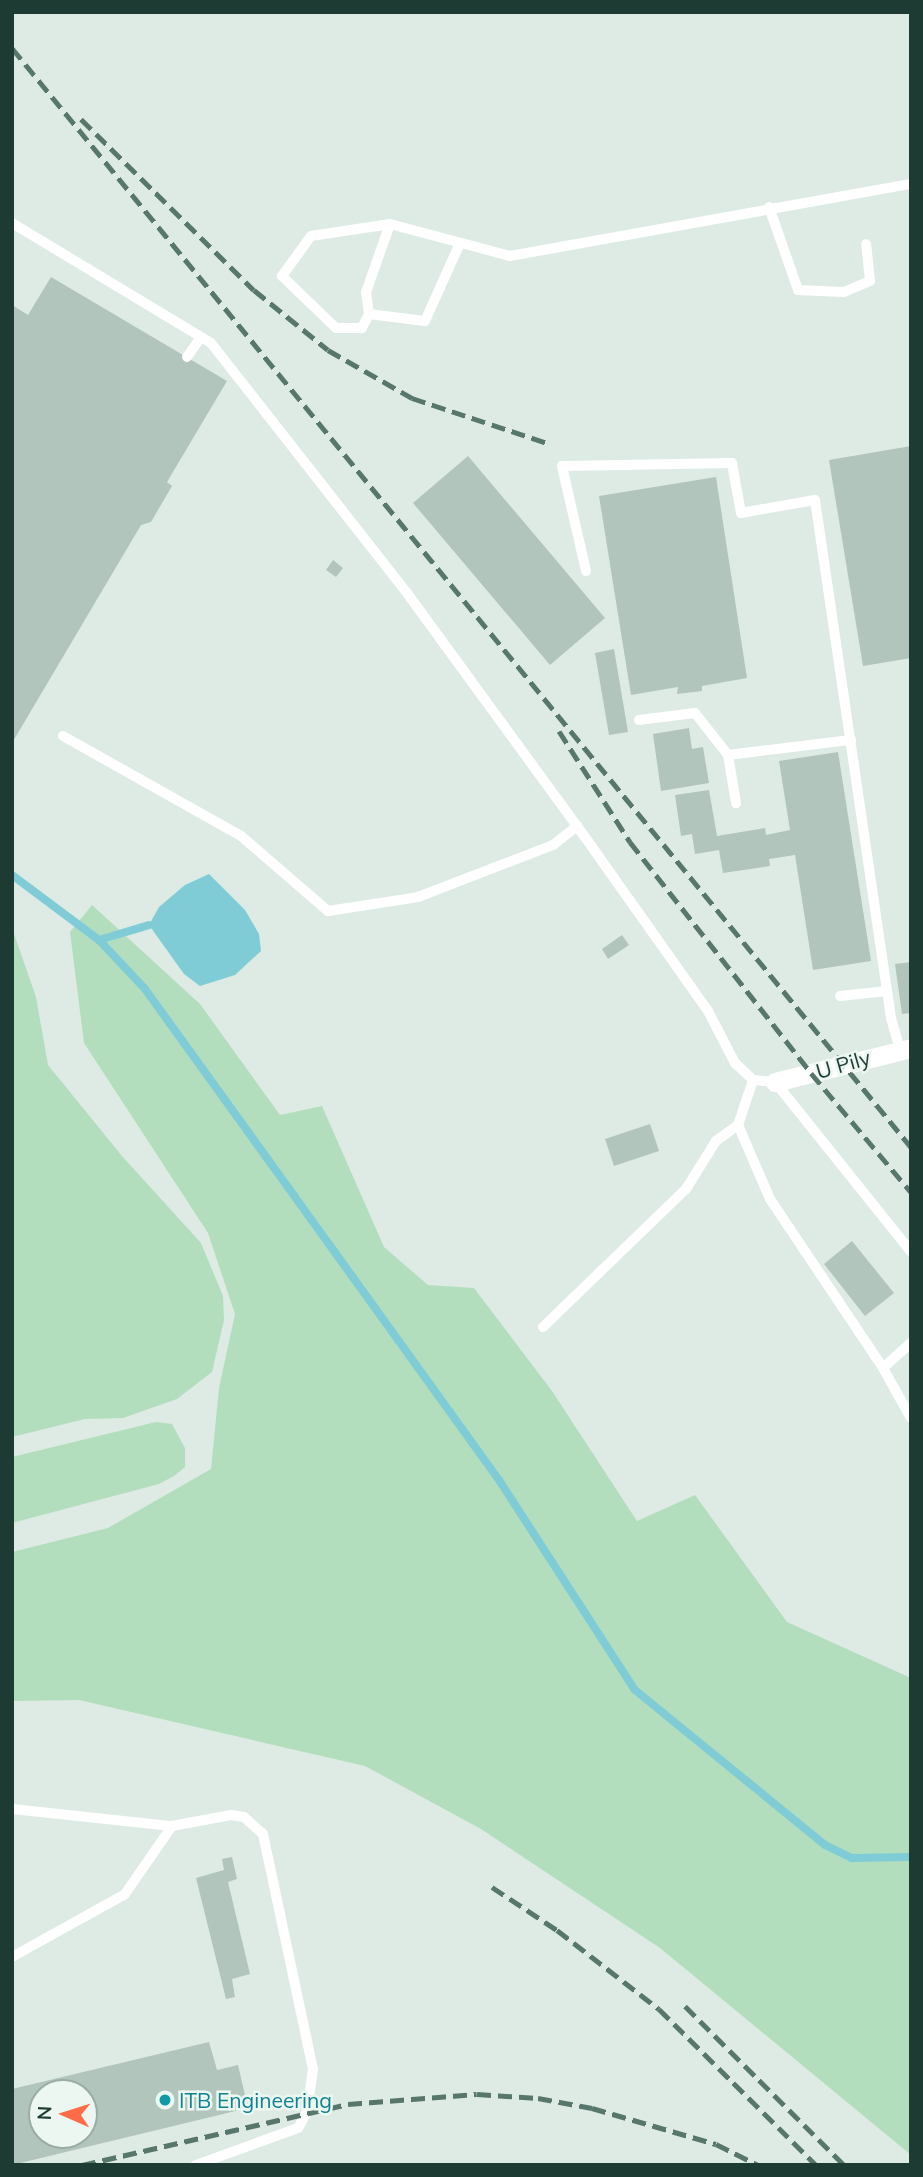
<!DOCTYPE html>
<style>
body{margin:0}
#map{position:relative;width:923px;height:2177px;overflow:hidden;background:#ddebe4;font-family:Mulish,sans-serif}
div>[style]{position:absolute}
.green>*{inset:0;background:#b3debd}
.water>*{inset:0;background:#7fccd6}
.stream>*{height:8px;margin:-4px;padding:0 4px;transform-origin:4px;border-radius:4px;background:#7fccd6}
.building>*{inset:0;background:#b2c5bd}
.lane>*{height:10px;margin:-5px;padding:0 5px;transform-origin:5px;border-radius:5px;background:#fff}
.street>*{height:19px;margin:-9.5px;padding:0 9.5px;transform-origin:9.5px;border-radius:9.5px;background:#fff}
.rail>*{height:5px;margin-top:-2.5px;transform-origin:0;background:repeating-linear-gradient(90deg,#57776d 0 14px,transparent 0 21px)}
.dots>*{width:19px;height:19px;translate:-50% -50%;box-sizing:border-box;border:4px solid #edf7f2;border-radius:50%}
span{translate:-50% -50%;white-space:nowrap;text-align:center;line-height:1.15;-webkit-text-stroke:5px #edf7f2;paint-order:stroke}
.street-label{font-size:21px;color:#1d3b32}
.culture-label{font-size:21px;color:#0d838f}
.left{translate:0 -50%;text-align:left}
.frame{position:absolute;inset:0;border:14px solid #1d3b32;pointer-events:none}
.north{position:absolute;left:28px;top:2079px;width:70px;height:70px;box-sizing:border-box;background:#edf7f2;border:2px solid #9aaca5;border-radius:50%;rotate:273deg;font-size:19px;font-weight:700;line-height:28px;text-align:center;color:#1d3b32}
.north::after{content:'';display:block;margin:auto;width:24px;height:32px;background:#ff6c47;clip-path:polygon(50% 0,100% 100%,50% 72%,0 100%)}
</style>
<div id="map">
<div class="green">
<i style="clip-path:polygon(92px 905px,200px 1004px,280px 1115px,322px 1106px,384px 1247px,428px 1285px,474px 1288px,552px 1391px,637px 1521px,695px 1495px,787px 1622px,911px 1678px,911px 2155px,660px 1948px,481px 1829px,365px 1766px,79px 1700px,12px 1701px,12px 1552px,108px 1528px,211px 1469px,219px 1388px,235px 1314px,208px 1233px,84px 1043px,70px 932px)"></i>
<i style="clip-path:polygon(12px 928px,36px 997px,48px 1065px,122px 1156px,201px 1243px,223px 1296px,224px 1320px,212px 1372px,177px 1399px,123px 1418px,85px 1419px,12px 1437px)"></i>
<i style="clip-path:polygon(156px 1422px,172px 1424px,185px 1448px,185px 1467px,174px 1476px,159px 1484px,12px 1523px,12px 1457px)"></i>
</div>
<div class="water">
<i style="clip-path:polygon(209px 874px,245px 910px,259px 934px,261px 951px,235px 975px,200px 986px,184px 974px,149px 925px,159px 907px,185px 885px)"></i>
</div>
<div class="stream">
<i style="left:12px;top:875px;width:109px;rotate:36.8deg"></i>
<i style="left:99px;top:940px;width:67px;rotate:46.8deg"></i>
<i style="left:145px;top:989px;width:605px;rotate:54.21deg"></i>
<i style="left:499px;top:1480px;width:250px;rotate:57.1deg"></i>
<i style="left:635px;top:1690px;width:245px;rotate:39.2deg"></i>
<i style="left:825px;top:1845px;width:30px;rotate:26deg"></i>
<i style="left:852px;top:1858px;width:59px;rotate:-1deg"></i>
<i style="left:99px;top:940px;width:52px;rotate:-16.7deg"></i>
</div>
<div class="building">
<i style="clip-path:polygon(51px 277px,227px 381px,167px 482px,172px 486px,151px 522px,141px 525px,12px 743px,12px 305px,28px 315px)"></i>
<i style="clip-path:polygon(911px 446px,911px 658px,863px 666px,829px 460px)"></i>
<i style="clip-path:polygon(468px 456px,605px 618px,550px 665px,413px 503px)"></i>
<i style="clip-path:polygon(716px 477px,747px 678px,702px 686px,702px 691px,677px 694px,678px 687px,631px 695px,599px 496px)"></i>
<i style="clip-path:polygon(333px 560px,343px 568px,336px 577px,326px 570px)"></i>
<i style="clip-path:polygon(614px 649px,628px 732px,609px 735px,595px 653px)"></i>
<i style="clip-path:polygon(689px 728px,692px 749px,703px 747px,709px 783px,661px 791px,653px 734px)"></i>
<i style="clip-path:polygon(838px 752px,871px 961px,813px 970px,795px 855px,769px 859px,770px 866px,723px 873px,719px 850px,695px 854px,692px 834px,681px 836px,675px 795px,709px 790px,717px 836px,765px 828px,766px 835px,790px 830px,779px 761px)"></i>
<i style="clip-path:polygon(622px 935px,629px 945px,608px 959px,602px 949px)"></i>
<i style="clip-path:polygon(911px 962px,911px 1013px,902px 1014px,895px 964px)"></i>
<i style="clip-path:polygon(650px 1124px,659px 1151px,614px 1166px,605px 1139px)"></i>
<i style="clip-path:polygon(852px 1241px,894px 1293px,865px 1316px,824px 1264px)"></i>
<i style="clip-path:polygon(232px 1857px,237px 1879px,228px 1882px,250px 1974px,232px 1979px,235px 1997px,226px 1999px,196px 1878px,224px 1870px,222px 1859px)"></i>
<i style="clip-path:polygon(evenodd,209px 2042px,217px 2070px,238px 2065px,248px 2108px,12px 2165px,12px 2089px,209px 2042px,42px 2093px,84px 2093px,84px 2135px,42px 2135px,42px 2093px)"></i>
</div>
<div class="lane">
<i style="left:769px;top:207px;width:88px;rotate:70.7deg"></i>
<i style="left:798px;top:290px;width:46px;rotate:2.5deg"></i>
<i style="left:844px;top:292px;width:28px;rotate:-23deg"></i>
<i style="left:870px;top:281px;width:37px;rotate:-96deg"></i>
<i style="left:12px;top:223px;width:232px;rotate:31.1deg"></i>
<i style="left:211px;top:343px;width:318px;rotate:51.9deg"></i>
<i style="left:407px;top:593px;width:314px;rotate:53.9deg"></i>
<i style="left:592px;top:847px;width:201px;rotate:54.7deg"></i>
<i style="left:708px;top:1011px;width:59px;rotate:62.6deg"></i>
<i style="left:735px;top:1063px;width:25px;rotate:43deg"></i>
<i style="left:753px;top:1080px;width:22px;rotate:5deg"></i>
<i style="left:775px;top:1082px;width:218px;rotate:51.3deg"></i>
<i style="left:390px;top:224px;width:72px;rotate:109.4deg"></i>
<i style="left:366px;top:292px;width:22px;rotate:82deg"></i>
<i style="left:369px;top:314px;width:16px;rotate:117deg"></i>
<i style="left:362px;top:328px;width:26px;rotate:180deg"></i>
<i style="left:336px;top:328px;width:75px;rotate:-136.1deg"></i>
<i style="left:282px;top:276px;width:49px;rotate:-54.1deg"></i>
<i style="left:311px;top:236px;width:80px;rotate:-8.6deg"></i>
<i style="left:390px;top:224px;width:124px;rotate:14.9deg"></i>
<i style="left:510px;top:256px;width:407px;rotate:-10.2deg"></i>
<i style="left:369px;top:314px;width:56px;rotate:7.1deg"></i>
<i style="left:425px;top:321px;width:85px;rotate:-65.8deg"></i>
<i style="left:187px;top:357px;width:24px;rotate:-55deg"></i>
<i style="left:586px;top:571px;width:108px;rotate:-102.9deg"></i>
<i style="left:562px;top:466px;width:170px;rotate:-1deg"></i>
<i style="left:732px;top:463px;width:51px;rotate:79.8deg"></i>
<i style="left:741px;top:513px;width:75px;rotate:-10deg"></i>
<i style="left:815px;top:500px;width:524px;rotate:81.65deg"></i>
<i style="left:891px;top:1018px;width:32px;rotate:74deg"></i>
<i style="left:639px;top:720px;width:56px;rotate:-7.1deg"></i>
<i style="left:695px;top:713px;width:53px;rotate:51.8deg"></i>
<i style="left:728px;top:755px;width:124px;rotate:-7deg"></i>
<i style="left:63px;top:736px;width:204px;rotate:29.3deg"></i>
<i style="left:241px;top:836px;width:115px;rotate:40.8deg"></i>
<i style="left:328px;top:911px;width:91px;rotate:-8.8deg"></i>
<i style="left:418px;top:897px;width:145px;rotate:-21.1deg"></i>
<i style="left:553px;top:845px;width:31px;rotate:-38deg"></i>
<i style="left:728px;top:755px;width:49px;rotate:80.5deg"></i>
<i style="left:840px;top:996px;width:47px;rotate:-6.1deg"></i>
<i style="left:753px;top:1080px;width:47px;rotate:108.4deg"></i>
<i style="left:738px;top:1125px;width:81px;rotate:66.6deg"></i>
<i style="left:770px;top:1199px;width:203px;rotate:56.2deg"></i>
<i style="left:883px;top:1368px;width:57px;rotate:60.8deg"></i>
<i style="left:543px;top:1327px;width:199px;rotate:-44deg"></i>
<i style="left:686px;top:1189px;width:57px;rotate:-58deg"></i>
<i style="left:716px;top:1141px;width:27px;rotate:-36deg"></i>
<i style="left:883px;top:1368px;width:38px;rotate:-42deg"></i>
<i style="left:12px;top:1809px;width:161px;rotate:6.1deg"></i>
<i style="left:12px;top:1957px;width:129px;rotate:-29.1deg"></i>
<i style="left:125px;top:1894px;width:83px;rotate:-55.3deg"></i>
<i style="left:172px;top:1826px;width:60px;rotate:-10.6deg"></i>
<i style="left:231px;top:1815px;width:13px;rotate:9deg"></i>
<i style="left:244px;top:1817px;width:25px;rotate:42deg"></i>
<i style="left:263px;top:1834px;width:240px;rotate:78deg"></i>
<i style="left:313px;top:2069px;width:43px;rotate:97.9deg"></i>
<i style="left:307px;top:2112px;width:18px;rotate:119deg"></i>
<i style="left:298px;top:2128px;width:109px;rotate:160.1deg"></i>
</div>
<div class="street">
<i style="left:775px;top:1082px;width:140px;rotate:-14deg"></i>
</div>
<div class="rail">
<i style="left:12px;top:48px;width:1420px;rotate:50.72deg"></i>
<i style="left:81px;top:119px;width:243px;rotate:44.7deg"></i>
<i style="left:254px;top:290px;width:95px;rotate:39deg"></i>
<i style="left:328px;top:350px;width:97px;rotate:29.7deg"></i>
<i style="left:412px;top:398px;width:142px;rotate:18.4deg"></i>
<i style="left:559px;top:731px;width:132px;rotate:57.4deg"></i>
<i style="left:630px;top:842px;width:293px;rotate:51.9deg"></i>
<i style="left:811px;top:1073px;width:155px;rotate:50deg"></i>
<i style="left:492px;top:1887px;width:78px;rotate:33.5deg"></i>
<i style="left:557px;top:1930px;width:129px;rotate:37.8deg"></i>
<i style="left:659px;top:2009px;width:221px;rotate:44.8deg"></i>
<i style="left:685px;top:2006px;width:225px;rotate:45deg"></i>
<i style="left:82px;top:2165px;width:273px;rotate:-12.9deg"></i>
<i style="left:348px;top:2104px;width:129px;rotate:-4.4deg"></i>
<i style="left:477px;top:2094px;width:61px;rotate:3.8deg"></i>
<i style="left:538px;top:2098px;width:55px;rotate:10.5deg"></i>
<i style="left:592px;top:2108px;width:129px;rotate:16.2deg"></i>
<i style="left:716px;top:2144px;width:47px;rotate:26.6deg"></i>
</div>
<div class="dots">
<i style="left:165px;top:2100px;background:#0f9aa8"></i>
</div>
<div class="street-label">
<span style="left:843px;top:1064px;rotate:-16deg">U Pily</span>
</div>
<div class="culture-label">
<span class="left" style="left:179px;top:2100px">ITB Engineering</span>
</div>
<div class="frame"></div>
<div class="north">N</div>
</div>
